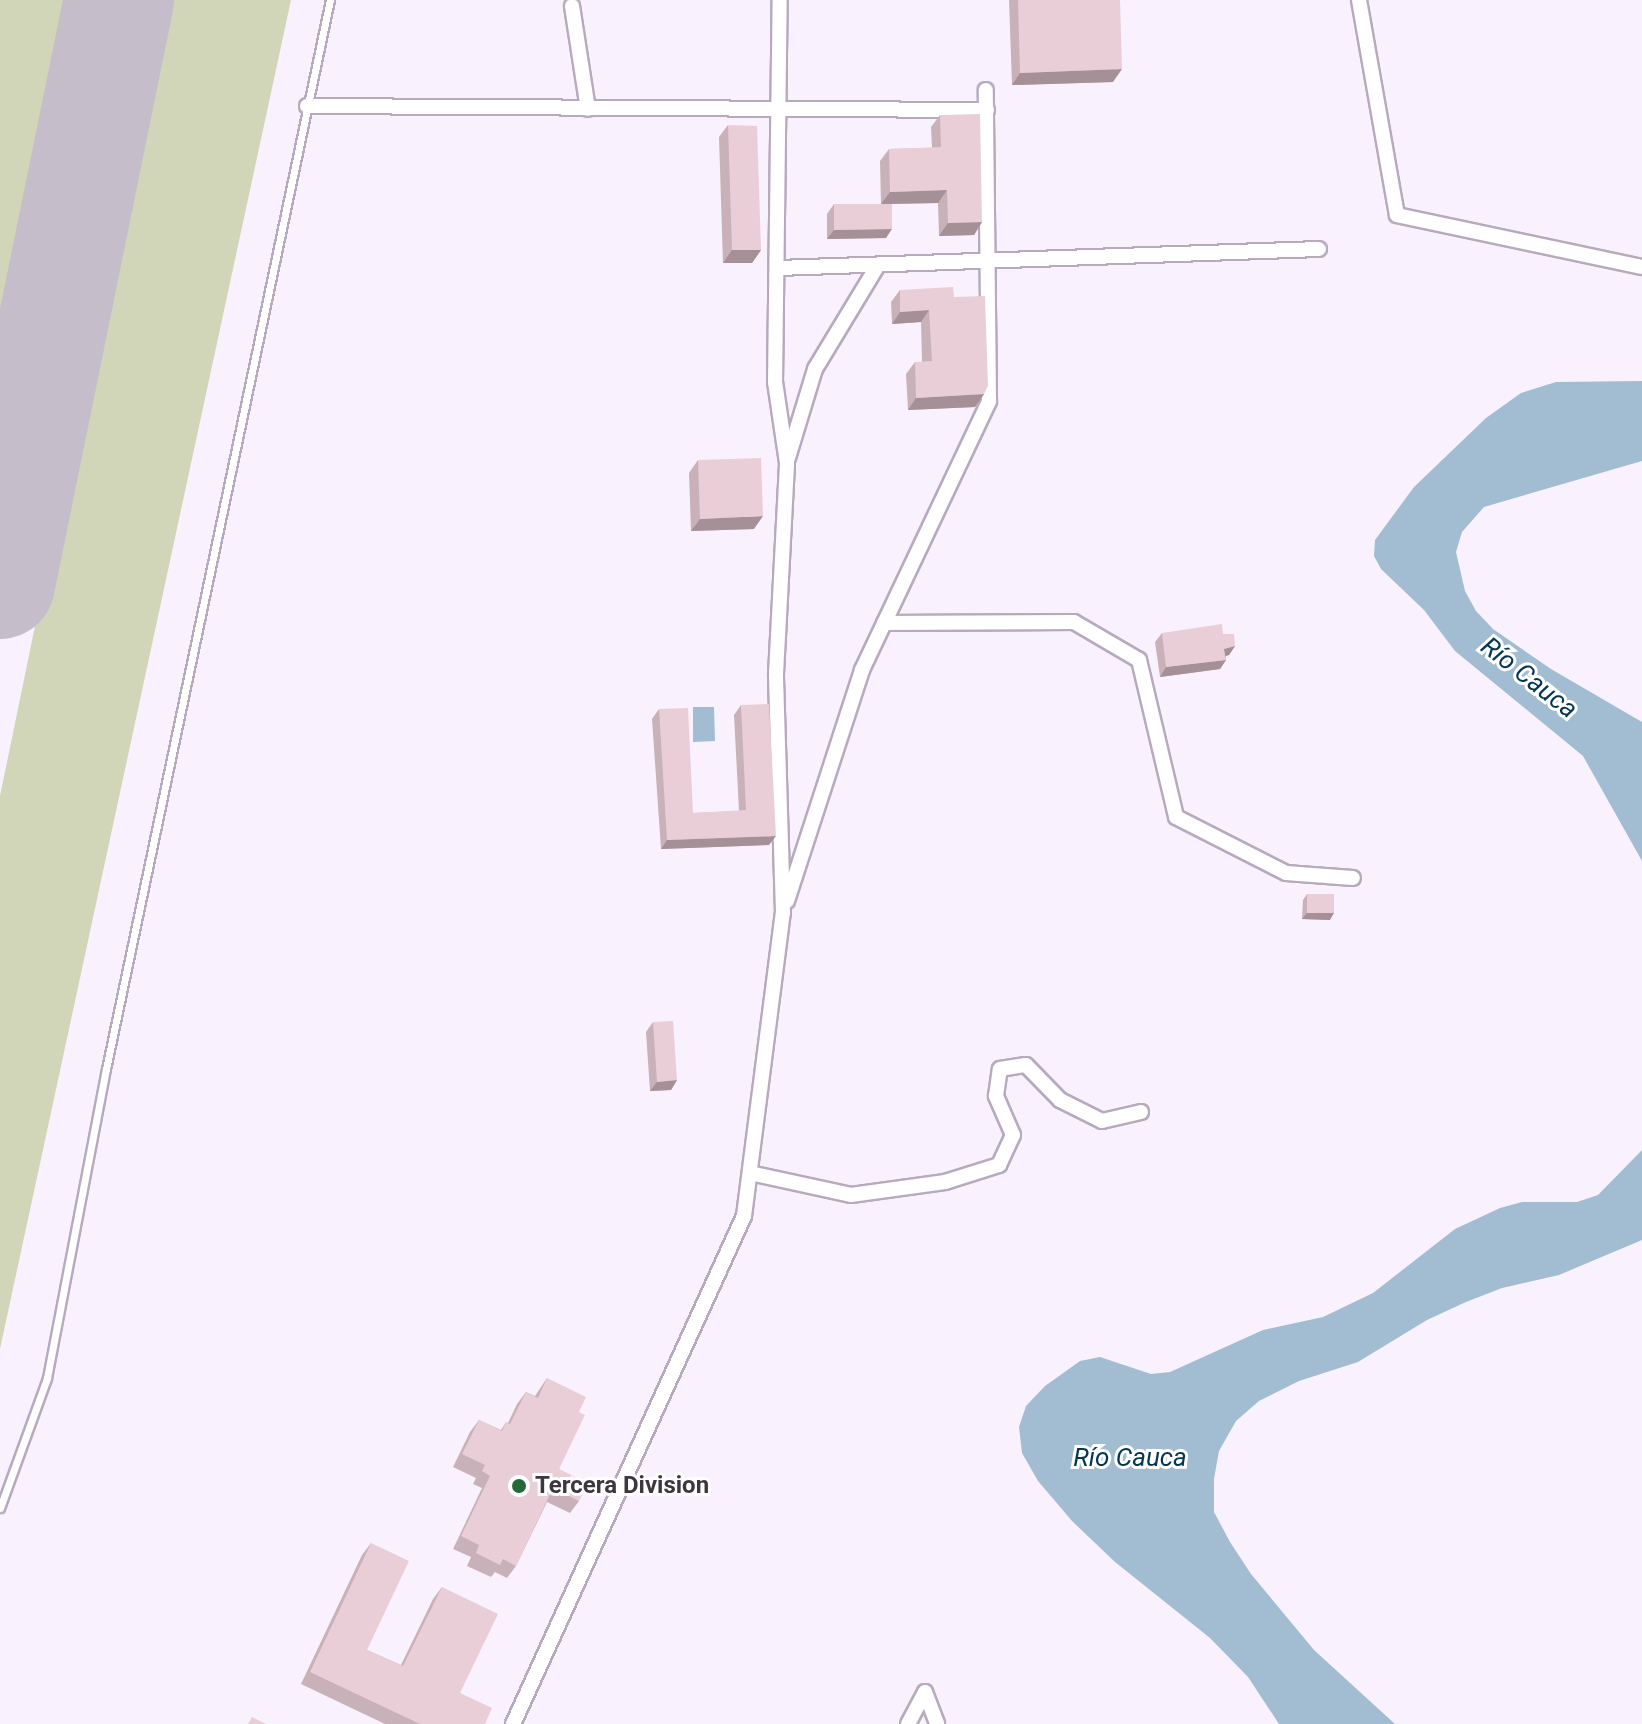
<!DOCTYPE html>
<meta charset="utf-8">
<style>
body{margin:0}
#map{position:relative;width:1642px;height:1724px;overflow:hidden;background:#f9f1fe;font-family:Roboto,sans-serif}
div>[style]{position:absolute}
.green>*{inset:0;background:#d2d6b9}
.water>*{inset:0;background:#a2bdd2}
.runway>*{height:110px;margin:-55px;padding:0 55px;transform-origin:55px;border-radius:55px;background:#c5beca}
.roads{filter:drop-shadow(2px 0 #b7aabf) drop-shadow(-2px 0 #b7aabf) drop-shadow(0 2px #b7aabf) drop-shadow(0 -2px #b7aabf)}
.service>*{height:7px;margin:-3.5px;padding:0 3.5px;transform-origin:3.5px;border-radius:3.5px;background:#fff}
.minor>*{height:14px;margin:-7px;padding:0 7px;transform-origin:7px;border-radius:7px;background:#fff}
.wall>*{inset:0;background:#c9b1b9}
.shaded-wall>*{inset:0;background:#a49096}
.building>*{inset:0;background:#eaced7}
.dots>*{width:22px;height:22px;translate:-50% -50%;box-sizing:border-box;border:4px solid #fff;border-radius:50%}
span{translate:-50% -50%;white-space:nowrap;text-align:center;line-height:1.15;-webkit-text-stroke:6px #fff;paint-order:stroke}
.poi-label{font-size:24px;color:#3d3740;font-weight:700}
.left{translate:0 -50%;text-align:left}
.water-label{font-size:26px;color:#023653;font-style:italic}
</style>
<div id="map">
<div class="green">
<i style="clip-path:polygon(0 0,67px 0,0 325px)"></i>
<i style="clip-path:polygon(164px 0,291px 0,0 1349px,0 796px)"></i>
</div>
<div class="water">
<i style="clip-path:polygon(1642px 381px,1642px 461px,1484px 507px,1462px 532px,1456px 552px,1465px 591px,1476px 611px,1493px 629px,1551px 669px,1642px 722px,1642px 861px,1583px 756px,1455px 651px,1424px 610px,1381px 569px,1374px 556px,1375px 540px,1414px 487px,1486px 418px,1521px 393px,1556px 382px)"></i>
<i style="clip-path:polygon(693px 707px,714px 707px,715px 741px,693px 742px)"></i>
<i style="clip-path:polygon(1642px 1150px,1642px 1240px,1559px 1275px,1502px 1288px,1466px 1302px,1427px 1320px,1358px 1362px,1299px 1381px,1259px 1401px,1236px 1421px,1219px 1451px,1214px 1479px,1214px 1512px,1230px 1542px,1251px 1574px,1314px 1650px,1395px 1724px,1279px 1724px,1248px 1677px,1210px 1638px,1115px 1562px,1072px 1521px,1038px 1481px,1022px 1453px,1019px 1427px,1026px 1406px,1045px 1386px,1080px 1361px,1100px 1357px,1151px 1374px,1170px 1372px,1263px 1330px,1323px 1317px,1373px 1293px,1455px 1229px,1500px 1208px,1522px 1202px,1577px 1202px,1598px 1195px)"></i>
</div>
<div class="runway">
<i style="left:0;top:584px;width:596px;rotate:-78.48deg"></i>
</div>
<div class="roads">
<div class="service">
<i style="left:0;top:1508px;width:138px;rotate:-70.1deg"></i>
<i style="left:47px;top:1378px;width:315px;rotate:-79.2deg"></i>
<i style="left:106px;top:1069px;width:1092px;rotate:-78.17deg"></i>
</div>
<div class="minor">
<i style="left:1359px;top:0;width:218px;rotate:80deg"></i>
<i style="left:1397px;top:215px;width:250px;rotate:12deg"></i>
<i style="left:572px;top:6px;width:104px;rotate:81.2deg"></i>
<i style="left:307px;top:106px;width:680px;rotate:0.34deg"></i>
<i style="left:778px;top:268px;width:541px;rotate:-2.01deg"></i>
<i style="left:788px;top:458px;width:93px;rotate:-73.1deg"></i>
<i style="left:815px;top:369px;width:122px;rotate:-58.8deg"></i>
<i style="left:884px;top:623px;width:190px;rotate:-0.3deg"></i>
<i style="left:1074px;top:622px;width:75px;rotate:30.3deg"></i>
<i style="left:1139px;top:660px;width:161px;rotate:76.7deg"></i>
<i style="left:1176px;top:817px;width:123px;rotate:27deg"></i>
<i style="left:1286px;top:873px;width:67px;rotate:4.3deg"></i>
<i style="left:787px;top:901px;width:243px;rotate:-72deg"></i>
<i style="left:862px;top:670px;width:297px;rotate:-64.7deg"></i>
<i style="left:989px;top:401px;width:311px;rotate:-90.6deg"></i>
<i style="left:750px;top:1173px;width:103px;rotate:12.3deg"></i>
<i style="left:851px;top:1195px;width:95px;rotate:-7.9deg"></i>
<i style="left:945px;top:1182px;width:57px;rotate:-17.5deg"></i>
<i style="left:999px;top:1165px;width:33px;rotate:-65deg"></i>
<i style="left:1013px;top:1135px;width:43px;rotate:-113.6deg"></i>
<i style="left:996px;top:1096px;width:27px;rotate:-82deg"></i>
<i style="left:1000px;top:1069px;width:26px;rotate:-9deg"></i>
<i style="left:1026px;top:1065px;width:49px;rotate:45.8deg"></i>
<i style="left:1060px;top:1100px;width:47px;rotate:26.6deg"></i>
<i style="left:1102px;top:1121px;width:40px;rotate:-13deg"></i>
<i style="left:513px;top:1724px;width:558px;rotate:-65.55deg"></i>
<i style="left:744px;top:1216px;width:305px;rotate:-82.7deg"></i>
<i style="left:783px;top:913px;width:239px;rotate:-91.7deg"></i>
<i style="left:776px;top:674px;width:211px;rotate:-87deg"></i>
<i style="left:787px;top:463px;width:82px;rotate:-98.4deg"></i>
<i style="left:775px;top:382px;width:382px;rotate:-89.3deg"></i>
<i style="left:908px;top:1724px;width:36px;rotate:-62deg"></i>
<i style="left:925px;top:1692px;width:34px;rotate:69deg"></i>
</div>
</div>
<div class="wall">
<i style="clip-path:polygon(1009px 0,1120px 0,1113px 82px,1012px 85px)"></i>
<i style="clip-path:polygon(940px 115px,982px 222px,974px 235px,939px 236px,938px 203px,892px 204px,886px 238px,827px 239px,827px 214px,834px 204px,881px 204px,880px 161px,889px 149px,932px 148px,931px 127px)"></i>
<i style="clip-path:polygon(728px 125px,761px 250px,752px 263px,723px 263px,719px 137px)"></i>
<i style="clip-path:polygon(900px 290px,954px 297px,984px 394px,975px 407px,908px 410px,906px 374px,915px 362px,922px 362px,921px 322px,892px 324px,891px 302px)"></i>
<i style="clip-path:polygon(698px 460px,754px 529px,691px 531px,689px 473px)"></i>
<i style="clip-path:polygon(1162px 633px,1223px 634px,1235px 646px,1229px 655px,1226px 656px,1226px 660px,1220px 669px,1160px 677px,1155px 642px)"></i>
<i style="clip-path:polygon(741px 705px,769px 845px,661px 849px,652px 719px,659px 709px,693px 813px,739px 811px,734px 715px)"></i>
<i style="clip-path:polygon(1307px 894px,1330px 920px,1302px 919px,1303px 900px)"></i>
<i style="clip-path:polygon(653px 1022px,677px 1080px,671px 1090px,650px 1091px,646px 1032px)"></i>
<i style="clip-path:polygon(547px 1378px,579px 1412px,559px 1469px,579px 1501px,570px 1513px,547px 1502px,516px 1566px,507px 1578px,495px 1572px,491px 1577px,467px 1566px,471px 1557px,453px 1549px,482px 1488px,473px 1484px,476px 1478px,453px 1467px,470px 1432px,479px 1420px,501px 1430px,506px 1422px,508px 1423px,517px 1404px,526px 1392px,535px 1396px)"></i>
<i style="clip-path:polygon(371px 1543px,367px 1650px,401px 1665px,433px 1599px,442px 1587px,460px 1693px,485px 1724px,385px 1724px,301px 1684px,362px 1555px)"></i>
</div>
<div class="shaded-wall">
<i style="clip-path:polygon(1122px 69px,1113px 82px,1012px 85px,1020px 73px)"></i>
<i style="clip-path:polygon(947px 190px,938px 203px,881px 204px,890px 192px)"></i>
<i style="clip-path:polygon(982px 222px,974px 235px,939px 236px,948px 223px)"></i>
<i style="clip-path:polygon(892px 229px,886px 238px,827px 239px,834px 230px)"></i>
<i style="clip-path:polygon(732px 250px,761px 250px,752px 263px,723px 263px)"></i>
<i style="clip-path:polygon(929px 310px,921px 322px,892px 324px,900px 312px)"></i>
<i style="clip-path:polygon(984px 394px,975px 407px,908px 410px,916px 398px)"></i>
<i style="clip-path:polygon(763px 516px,754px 529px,691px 531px,700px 519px)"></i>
<i style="clip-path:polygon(1235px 646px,1229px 655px,1218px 658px,1224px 649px)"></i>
<i style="clip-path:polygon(1226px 660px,1220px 669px,1160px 677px,1166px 667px)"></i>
<i style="clip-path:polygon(776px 836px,769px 845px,661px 849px,667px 840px)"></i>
<i style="clip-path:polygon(1307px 913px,1334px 913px,1330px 920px,1302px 919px)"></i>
<i style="clip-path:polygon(677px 1080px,671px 1090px,650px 1091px,657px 1082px)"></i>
</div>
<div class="building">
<i style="clip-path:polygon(1018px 0,1120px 0,1122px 69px,1020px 73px)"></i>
<i style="clip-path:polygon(980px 114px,982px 222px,948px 223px,947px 190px,890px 192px,889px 149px,941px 147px,940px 115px)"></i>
<i style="clip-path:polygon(728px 125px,757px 126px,761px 250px,732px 250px)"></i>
<i style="clip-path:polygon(834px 204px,892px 204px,892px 229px,834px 230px)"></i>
<i style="clip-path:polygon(953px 287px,954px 297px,985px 296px,988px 386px,984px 394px,916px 398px,915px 362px,932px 361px,929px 310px,900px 312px,900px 290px)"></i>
<i style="clip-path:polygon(761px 458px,763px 516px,700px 519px,698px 460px)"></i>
<i style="clip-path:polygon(1222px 624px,1223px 634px,1234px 634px,1235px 646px,1224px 649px,1226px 660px,1166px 667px,1162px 633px)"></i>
<i style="clip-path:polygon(769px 704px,776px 836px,667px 840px,659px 709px,688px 708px,693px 813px,746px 810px,741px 705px)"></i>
<i style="clip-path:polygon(1307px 894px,1334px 894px,1334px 913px,1307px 913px)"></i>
<i style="clip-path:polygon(673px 1021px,677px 1080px,657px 1082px,653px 1022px)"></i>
<i style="clip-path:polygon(547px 1378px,586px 1397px,579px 1412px,585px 1415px,559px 1469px,588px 1483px,579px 1501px,553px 1488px,516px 1566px,503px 1559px,500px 1565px,476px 1553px,479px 1545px,461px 1536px,490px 1476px,482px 1471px,485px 1465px,462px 1454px,479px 1420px,502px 1431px,506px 1422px,510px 1424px,526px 1392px,538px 1398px)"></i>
<i style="clip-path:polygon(371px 1543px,409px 1561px,367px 1650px,403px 1666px,442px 1587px,498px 1614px,460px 1693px,492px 1708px,485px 1724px,420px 1724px,310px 1672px)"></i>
<i style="clip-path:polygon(252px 1717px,266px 1724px,248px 1724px)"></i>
</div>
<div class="dots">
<i style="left:519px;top:1486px;background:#226a37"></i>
</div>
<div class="poi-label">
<span class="left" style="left:535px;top:1486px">Tercera Division</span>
</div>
<div class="water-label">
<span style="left:1529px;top:678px;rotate:38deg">Río Cauca</span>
<span style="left:1130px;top:1458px">Río Cauca</span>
</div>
</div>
